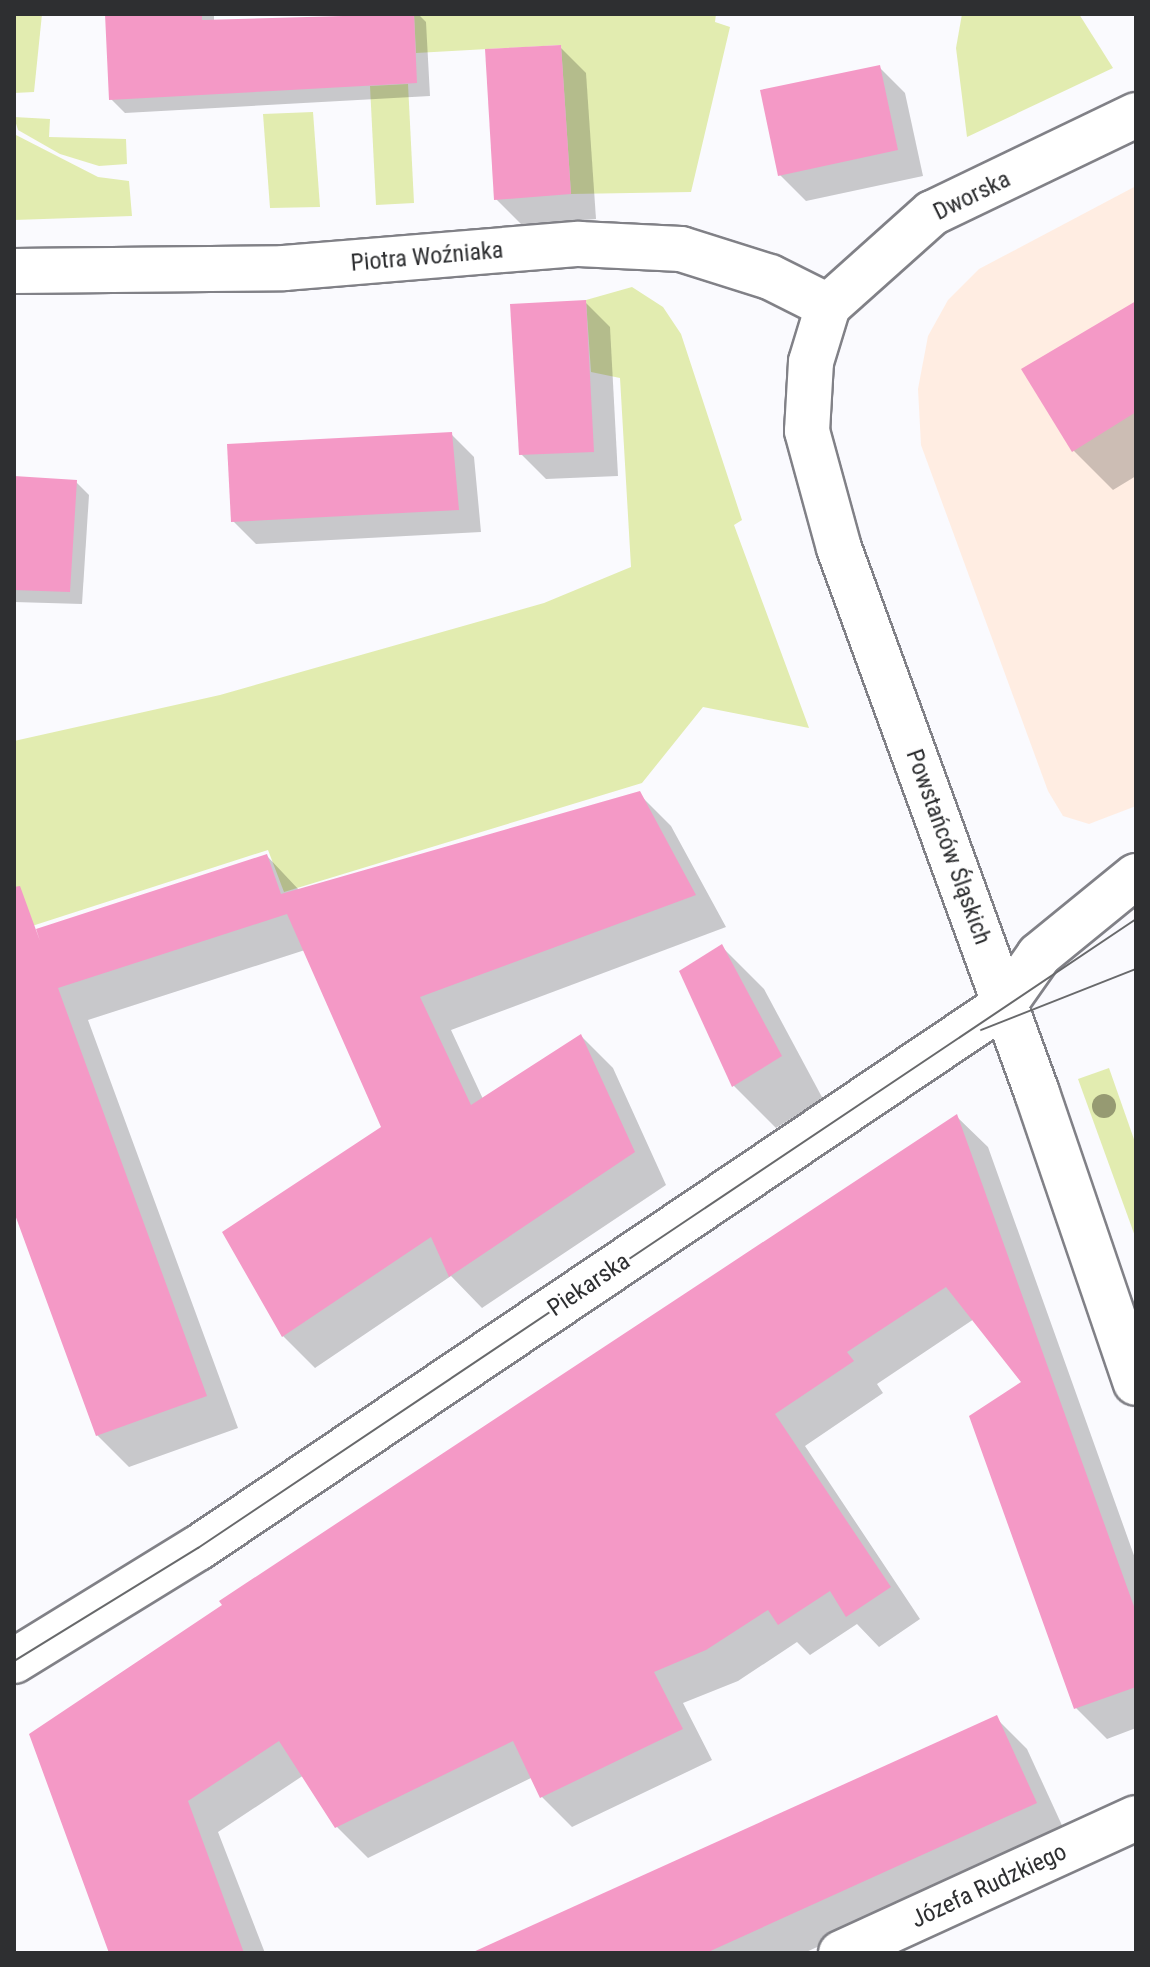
<!DOCTYPE html>
<meta charset="utf-8">
<style>
body{margin:0}
#map{position:relative;width:1150px;height:1967px;overflow:hidden;background:#fafafe;font-family:"Roboto Condensed",sans-serif}
div>[style]{position:absolute}
.commercial>*{inset:0;background:#ffede2}
.green>*{inset:0;background:#e2ecb0}
.shadow>*{inset:0;background:#0003}
.building>*{inset:0;background:#f499c6}
.roads{filter:drop-shadow(2px 0 #818187) drop-shadow(-2px 0 #818187) drop-shadow(0 2px #818187) drop-shadow(0 -2px #818187)}
.minor>*{height:44px;margin:-22px;padding:0 22px;transform-origin:22px;border-radius:22px;background:#fff}
.tram>*{height:2px;margin:-1px;padding:0 1px;transform-origin:1px;border-radius:1px;background:#68696b}
.trees>*{width:24px;height:24px;margin:-12px;border-radius:50%;background:#969a72}
span{translate:-50% -50%;white-space:nowrap;text-align:center;line-height:1.15;-webkit-text-stroke:7px #fff;paint-order:stroke}
.street-label{font-size:24px;color:#2e2f31}
.frame{position:absolute;inset:0;border:16px solid #2e2f31;pointer-events:none}
</style>
<div id="map">
<div class="commercial">
<i style="clip-path:polygon(1136px 186px,1136px 806px,1089px 824px,1063px 816px,1048px 791px,921px 445px,918px 389px,928px 336px,948px 300px,979px 269px)"></i>
</div>
<div class="green">
<i style="clip-path:polygon(14px 14px,42px 14px,34px 92px,14px 93px)"></i>
<i style="clip-path:polygon(414px 14px,716px 14px,715px 22px,730px 27px,691px 192px,571px 194px,561px 45px,416px 53px)"></i>
<i style="clip-path:polygon(962px 14px,1079px 14px,1113px 68px,967px 137px,956px 48px)"></i>
<i style="clip-path:polygon(408px 84px,414px 203px,376px 205px,370px 86px)"></i>
<i style="clip-path:polygon(313px 112px,320px 207px,270px 208px,263px 114px)"></i>
<i style="clip-path:polygon(14px 117px,50px 119px,49px 137px,126px 139px,127px 164px,99px 166px,60px 154px,18px 130px)"></i>
<i style="clip-path:polygon(14px 134px,98px 177px,129px 181px,132px 216px,14px 220px)"></i>
<i style="clip-path:polygon(632px 287px,663px 307px,681px 334px,742px 520px,734px 525px,809px 728px,703px 707px,642px 783px,284px 892px,268px 850px,32px 926px,14px 945px,14px 741px,220px 695px,544px 603px,631px 567px,620px 378px,591px 372px,586px 300px)"></i>
<i style="clip-path:polygon(1109px 1068px,1136px 1145px,1136px 1239px,1078px 1079px)"></i>
</div>
<div class="shadow">
<i style="clip-path:polygon(107px 14px,214px 14px,214px 21px,418px 14px,426px 22px,430px 96px,125px 113px,111px 99px)"></i>
<i style="clip-path:polygon(560px 47px,586px 73px,596px 219px,522px 225px,496px 199px)"></i>
<i style="clip-path:polygon(879px 67px,905px 93px,923px 176px,806px 201px,780px 175px)"></i>
<i style="clip-path:polygon(585px 302px,610px 327px,618px 476px,546px 479px,521px 454px)"></i>
<i style="clip-path:polygon(1136px 303px,1136px 476px,1113px 490px,1073px 450px)"></i>
<i style="clip-path:polygon(451px 434px,474px 457px,481px 532px,256px 544px,233px 521px)"></i>
<i style="clip-path:polygon(14px 478px,76px 482px,89px 495px,82px 604px,14px 602px)"></i>
<i style="clip-path:polygon(639px 794px,671px 826px,726px 927px,451px 1030px,483px 1099px,581px 1036px,613px 1068px,666px 1185px,482px 1308px,451px 1276px,315px 1368px,283px 1336px,225px 1233px,384px 1128px,305px 950px,88px 1020px,238px 1428px,129px 1467px,97px 1435px,14px 1207px,14px 953px,267px 856px,300px 891px)"></i>
<i style="clip-path:polygon(722px 947px,764px 989px,823px 1099px,776px 1128px,734px 1086px)"></i>
<i style="clip-path:polygon(957px 1117px,988px 1147px,1136px 1561px,1136px 1728px,1107px 1739px,1076px 1708px,1024px 1383px,974px 1319px,877px 1384px,883px 1393px,805px 1446px,920px 1619px,879px 1647px,857px 1624px,810px 1655px,797px 1642px,738px 1681px,683px 1703px,712px 1760px,572px 1827px,541px 1796px,533px 1777px,368px 1858px,337px 1827px,304px 1775px,218px 1832px,265px 1953px,111px 1953px,32px 1735px)"></i>
<i style="clip-path:polygon(996px 1718px,1027px 1749px,1066px 1834px,804px 1953px,477px 1953px)"></i>
</div>
<div class="building">
<i style="clip-path:polygon(105px 14px,202px 14px,202px 20px,414px 14px,417px 83px,109px 100px)"></i>
<i style="clip-path:polygon(561px 45px,571px 194px,494px 200px,485px 49px)"></i>
<i style="clip-path:polygon(880px 65px,898px 150px,778px 176px,760px 90px)"></i>
<i style="clip-path:polygon(586px 300px,594px 452px,519px 455px,510px 304px)"></i>
<i style="clip-path:polygon(1136px 301px,1136px 412px,1072px 452px,1021px 369px)"></i>
<i style="clip-path:polygon(452px 432px,459px 510px,231px 522px,227px 444px)"></i>
<i style="clip-path:polygon(14px 476px,77px 480px,70px 592px,14px 590px)"></i>
<i style="clip-path:polygon(640px 791px,696px 895px,420px 997px,471px 1105px,581px 1034px,635px 1152px,449px 1277px,431px 1237px,282px 1337px,222px 1232px,381px 1127px,287px 914px,58px 988px,207px 1396px,96px 1436px,14px 1212px,14px 887px,20px 886px,40px 941px,36px 929px,267px 854px,281px 894px)"></i>
<i style="clip-path:polygon(722px 944px,782px 1056px,732px 1087px,679px 971px)"></i>
<i style="clip-path:polygon(957px 1114px,1136px 1612px,1136px 1687px,1074px 1709px,969px 1416px,1021px 1382px,946px 1287px,847px 1352px,854px 1361px,775px 1414px,891px 1587px,846px 1617px,830px 1591px,778px 1625px,768px 1610px,706px 1650px,654px 1672px,683px 1729px,540px 1798px,513px 1741px,335px 1828px,279px 1741px,188px 1801px,244px 1953px,109px 1953px,29px 1734px,222px 1605px,219px 1601px)"></i>
<i style="clip-path:polygon(997px 1715px,1037px 1803px,706px 1953px,471px 1953px)"></i>
</div>
<div class="roads">
<div class="minor">
<i style="left:1136px;top:115px;width:226px;rotate:154.3deg"></i>
<i style="left:932px;top:213px;width:140px;rotate:138.2deg"></i>
<i style="left:828px;top:306px;width:59px;rotate:106.9deg"></i>
<i style="left:811px;top:362px;width:69px;rotate:93.3deg"></i>
<i style="left:807px;top:431px;width:121px;rotate:74.7deg"></i>
<i style="left:839px;top:548px;width:580px;rotate:70.03deg"></i>
<i style="left:1037px;top:1093px;width:306px;rotate:71.2deg"></i>
<i style="left:14px;top:271px;width:270px;rotate:-0.6deg"></i>
<i style="left:284px;top:268px;width:296px;rotate:-4.7deg"></i>
<i style="left:579px;top:244px;width:102px;rotate:2.8deg"></i>
<i style="left:681px;top:249px;width:93px;rotate:17.5deg"></i>
<i style="left:770px;top:277px;width:65px;rotate:26.6deg"></i>
<i style="left:14px;top:1661px;width:216px;rotate:-31.6deg"></i>
<i style="left:198px;top:1548px;width:972px;rotate:-33.97deg"></i>
<i style="left:1004px;top:1005px;width:61px;rotate:-55deg"></i>
<i style="left:1039px;top:955px;width:125px;rotate:-39.2deg"></i>
<i style="left:841px;top:1953px;width:324px;rotate:-24.6deg"></i>
</div>
</div>
<div class="tram">
<i style="left:981px;top:1030px;width:167px;rotate:-21.5deg"></i>
<i style="left:14px;top:1661px;width:216px;rotate:-31.6deg"></i>
<i style="left:198px;top:1548px;width:1129px;rotate:-33.84deg"></i>
</div>
<div class="trees">
<i style="left:1104px;top:1106px"></i>
</div>
<div class="street-label">
<span style="left:972px;top:196px;rotate:-26deg">Dworska</span>
<span style="left:427px;top:257px;rotate:-5deg">Piotra Woźniaka</span>
<span style="left:948px;top:847px;rotate:70deg">Powstańców Śląskich</span>
<span style="left:589px;top:1285px;rotate:-34deg">Piekarska</span>
<span style="left:989px;top:1886px;rotate:-25deg">Józefa Rudzkiego</span>
</div>
<div class="frame"></div>
</div>
